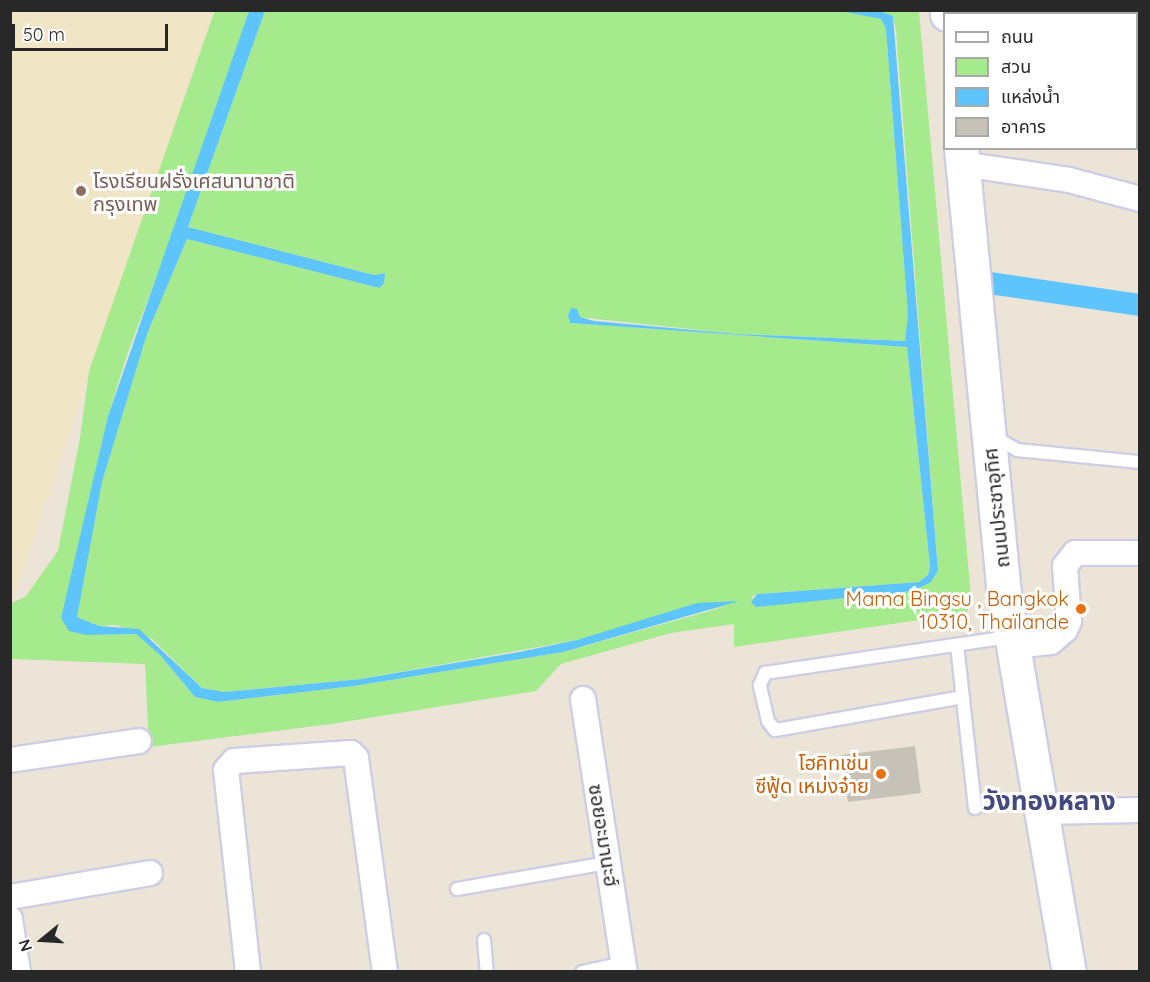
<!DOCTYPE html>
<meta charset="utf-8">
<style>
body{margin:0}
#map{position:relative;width:1150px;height:982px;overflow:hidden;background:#ece5d7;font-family:Quicksand,"Noto Sans Thai",sans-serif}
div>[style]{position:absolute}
.education>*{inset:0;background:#f0e5c4}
.green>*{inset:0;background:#a5ea8d}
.water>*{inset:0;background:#5dc5fc}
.canal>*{height:22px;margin:-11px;padding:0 11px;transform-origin:11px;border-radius:11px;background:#5dc5fc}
.building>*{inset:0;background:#c7c2b7}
.roads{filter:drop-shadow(2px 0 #cccfe3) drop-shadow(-2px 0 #cccfe3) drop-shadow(0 2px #cccfe3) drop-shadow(0 -2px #cccfe3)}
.lane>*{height:12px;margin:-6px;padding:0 6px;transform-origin:6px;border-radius:6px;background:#fff}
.street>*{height:24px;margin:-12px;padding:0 12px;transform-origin:12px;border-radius:12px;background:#fff}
.secondary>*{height:33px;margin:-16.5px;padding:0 16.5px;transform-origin:16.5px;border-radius:16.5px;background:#fff}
.dots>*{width:16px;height:16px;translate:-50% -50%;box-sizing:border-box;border:3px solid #fff;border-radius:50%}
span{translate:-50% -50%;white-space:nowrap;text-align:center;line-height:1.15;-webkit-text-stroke:6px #fff;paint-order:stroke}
.education-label{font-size:20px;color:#785e54}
.left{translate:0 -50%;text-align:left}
.street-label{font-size:20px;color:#282828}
.food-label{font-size:20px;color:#c56008}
.right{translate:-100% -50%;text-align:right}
.district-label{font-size:26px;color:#444a7d;font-weight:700}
.frame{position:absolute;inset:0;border:12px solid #282828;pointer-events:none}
.legend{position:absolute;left:943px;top:12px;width:195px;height:138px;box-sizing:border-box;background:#fff;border:2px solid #a9a9a9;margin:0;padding:8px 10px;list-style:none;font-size:18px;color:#282828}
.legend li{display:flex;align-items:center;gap:12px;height:30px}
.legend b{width:30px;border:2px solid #a9a9a9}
.north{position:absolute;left:12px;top:910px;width:60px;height:60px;-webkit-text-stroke:4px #fff;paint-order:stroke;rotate:252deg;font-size:16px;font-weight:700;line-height:24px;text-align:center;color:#282828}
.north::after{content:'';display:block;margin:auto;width:21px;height:27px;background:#282828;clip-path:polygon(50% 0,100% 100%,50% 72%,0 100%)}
.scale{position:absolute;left:12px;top:24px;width:156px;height:27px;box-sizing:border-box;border:3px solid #282828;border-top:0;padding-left:8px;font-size:18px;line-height:21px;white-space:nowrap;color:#282828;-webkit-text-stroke:4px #fff;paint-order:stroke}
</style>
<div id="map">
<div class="education">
<i style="clip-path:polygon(11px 11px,215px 11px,11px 604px)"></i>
</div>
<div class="green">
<i style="clip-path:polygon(215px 10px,249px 11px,180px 215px,127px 355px,108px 416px,62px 618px,86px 635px,136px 634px,160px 655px,195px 697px,218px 702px,354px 686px,563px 652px,731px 605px,577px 640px,361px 679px,224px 692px,202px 688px,152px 639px,117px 625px,99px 626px,76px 617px,102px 482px,147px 334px,187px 239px,379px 288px,384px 273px,374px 275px,188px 227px,265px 11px,841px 10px,881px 19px,886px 29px,908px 315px,908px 335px,905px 341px,737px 334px,568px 316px,570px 323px,907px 347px,930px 566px,928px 575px,919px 582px,757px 594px,752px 597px,757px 607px,931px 582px,938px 571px,896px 31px,893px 16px,880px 11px,919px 11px,971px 597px,967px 613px,734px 647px,734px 624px,671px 633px,561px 664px,536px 691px,331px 724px,149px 747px,145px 664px,11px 659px,10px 604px,26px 596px,58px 551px,80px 438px,89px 371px)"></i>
</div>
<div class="water">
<i style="clip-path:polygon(249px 11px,265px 11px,188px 227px,374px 275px,385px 273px,384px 283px,379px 288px,187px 239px,147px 334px,102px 482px,77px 617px,99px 626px,139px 629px,202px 688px,224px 692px,361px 679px,519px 652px,577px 640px,697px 603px,739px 601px,563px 652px,354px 686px,218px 702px,195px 697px,160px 655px,136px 634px,86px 635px,69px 631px,61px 618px,108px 416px)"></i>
<i style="clip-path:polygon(841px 11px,880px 11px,893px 16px,938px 571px,931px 582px,913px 591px,756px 607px,751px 602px,757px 594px,919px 582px,928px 575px,930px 566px,907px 347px,570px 323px,568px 316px,571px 308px,577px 309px,580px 317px,594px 321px,737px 334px,905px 341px,908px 315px,886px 29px,881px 19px)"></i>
</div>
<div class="canal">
<i style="left:989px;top:283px;width:153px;rotate:8.3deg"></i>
</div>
<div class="building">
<i style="clip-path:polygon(915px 746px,921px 793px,848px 802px,842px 755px)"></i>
</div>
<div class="roads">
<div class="lane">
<i style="left:1029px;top:10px;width:9px;rotate:27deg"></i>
<i style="left:1120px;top:10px;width:8px;rotate:30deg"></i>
<i style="left:1136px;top:17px;width:4px;rotate:14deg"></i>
<i style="left:1136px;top:51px;width:4px;rotate:14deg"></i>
<i style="left:992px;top:436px;width:29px;rotate:29deg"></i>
<i style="left:1017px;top:450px;width:124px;rotate:5.6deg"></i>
<i style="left:957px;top:645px;width:164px;rotate:83.7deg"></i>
<i style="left:963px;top:697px;width:191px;rotate:170deg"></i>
<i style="left:775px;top:730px;width:11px;rotate:-128deg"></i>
<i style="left:768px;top:721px;width:37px;rotate:-103deg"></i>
<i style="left:760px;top:685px;width:13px;rotate:-67deg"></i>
<i style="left:765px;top:673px;width:248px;rotate:-8.4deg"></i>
<i style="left:457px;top:889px;width:153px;rotate:-9.8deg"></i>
<i style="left:484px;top:940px;width:32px;rotate:85deg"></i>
<i style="left:582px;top:972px;width:43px;rotate:-12.1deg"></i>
</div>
<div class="street">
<i style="left:962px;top:164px;width:108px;rotate:8.5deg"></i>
<i style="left:1069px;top:180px;width:73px;rotate:15deg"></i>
<i style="left:1013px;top:646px;width:38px;rotate:-6deg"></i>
<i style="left:1051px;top:642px;width:18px;rotate:-41deg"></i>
<i style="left:1065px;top:630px;width:10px;rotate:-66deg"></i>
<i style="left:1069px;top:621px;width:55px;rotate:-94.2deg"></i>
<i style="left:1065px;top:566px;width:16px;rotate:-52deg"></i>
<i style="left:1075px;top:553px;width:65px"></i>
<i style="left:583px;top:699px;width:276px;rotate:81.3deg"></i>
<i style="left:10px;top:760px;width:130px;rotate:-8.4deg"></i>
<i style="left:1040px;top:812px;width:100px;rotate:-1.1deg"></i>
<i style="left:10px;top:897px;width:142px;rotate:-9.7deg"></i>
<i style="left:10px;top:919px;width:54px;rotate:81.4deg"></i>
<i style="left:248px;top:972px;width:203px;rotate:-96.2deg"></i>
<i style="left:226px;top:770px;width:12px;rotate:-48deg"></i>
<i style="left:234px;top:761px;width:117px;rotate:-3.9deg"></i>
<i style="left:351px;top:753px;width:7px;rotate:45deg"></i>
<i style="left:356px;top:758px;width:216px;rotate:82.3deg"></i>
</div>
<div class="secondary">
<i style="left:947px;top:10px;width:4px;rotate:90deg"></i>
<i style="left:961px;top:148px;width:441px;rotate:84.5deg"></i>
<i style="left:1003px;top:587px;width:391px;rotate:80.3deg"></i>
</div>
</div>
<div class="dots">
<i style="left:81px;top:191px;background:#8d6e63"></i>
<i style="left:1081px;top:609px;background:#e8710a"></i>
<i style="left:881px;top:774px;background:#e8710a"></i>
</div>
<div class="education-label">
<span class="left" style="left:93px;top:192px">โรงเรียนฝรั่งเศสนานาชาติ<br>กรุงเทพ</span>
</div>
<div class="street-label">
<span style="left:996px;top:508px;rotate:-96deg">ถนนประชาอุทิศ</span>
<span style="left:604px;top:835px;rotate:81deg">ซอยอะมานะฮ์</span>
</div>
<div class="food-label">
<span class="right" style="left:1069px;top:610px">Mama Bingsu , Bangkok<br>10310, Thaïlande</span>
<span class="right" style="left:869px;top:774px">โฮคิทเช่น<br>ซีฟู้ด เหม่งจ๋าย</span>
</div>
<div class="district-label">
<span style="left:1049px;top:801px">วังทองหลาง</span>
</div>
<div class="frame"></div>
<ul class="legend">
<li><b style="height:8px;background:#fff"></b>ถนน</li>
<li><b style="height:16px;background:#a5ea8d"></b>สวน</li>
<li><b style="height:16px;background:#5dc5fc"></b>แหล่งน้ำ</li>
<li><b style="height:16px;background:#c7c2b7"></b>อาคาร</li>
</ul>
<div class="north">N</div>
<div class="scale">50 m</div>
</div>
